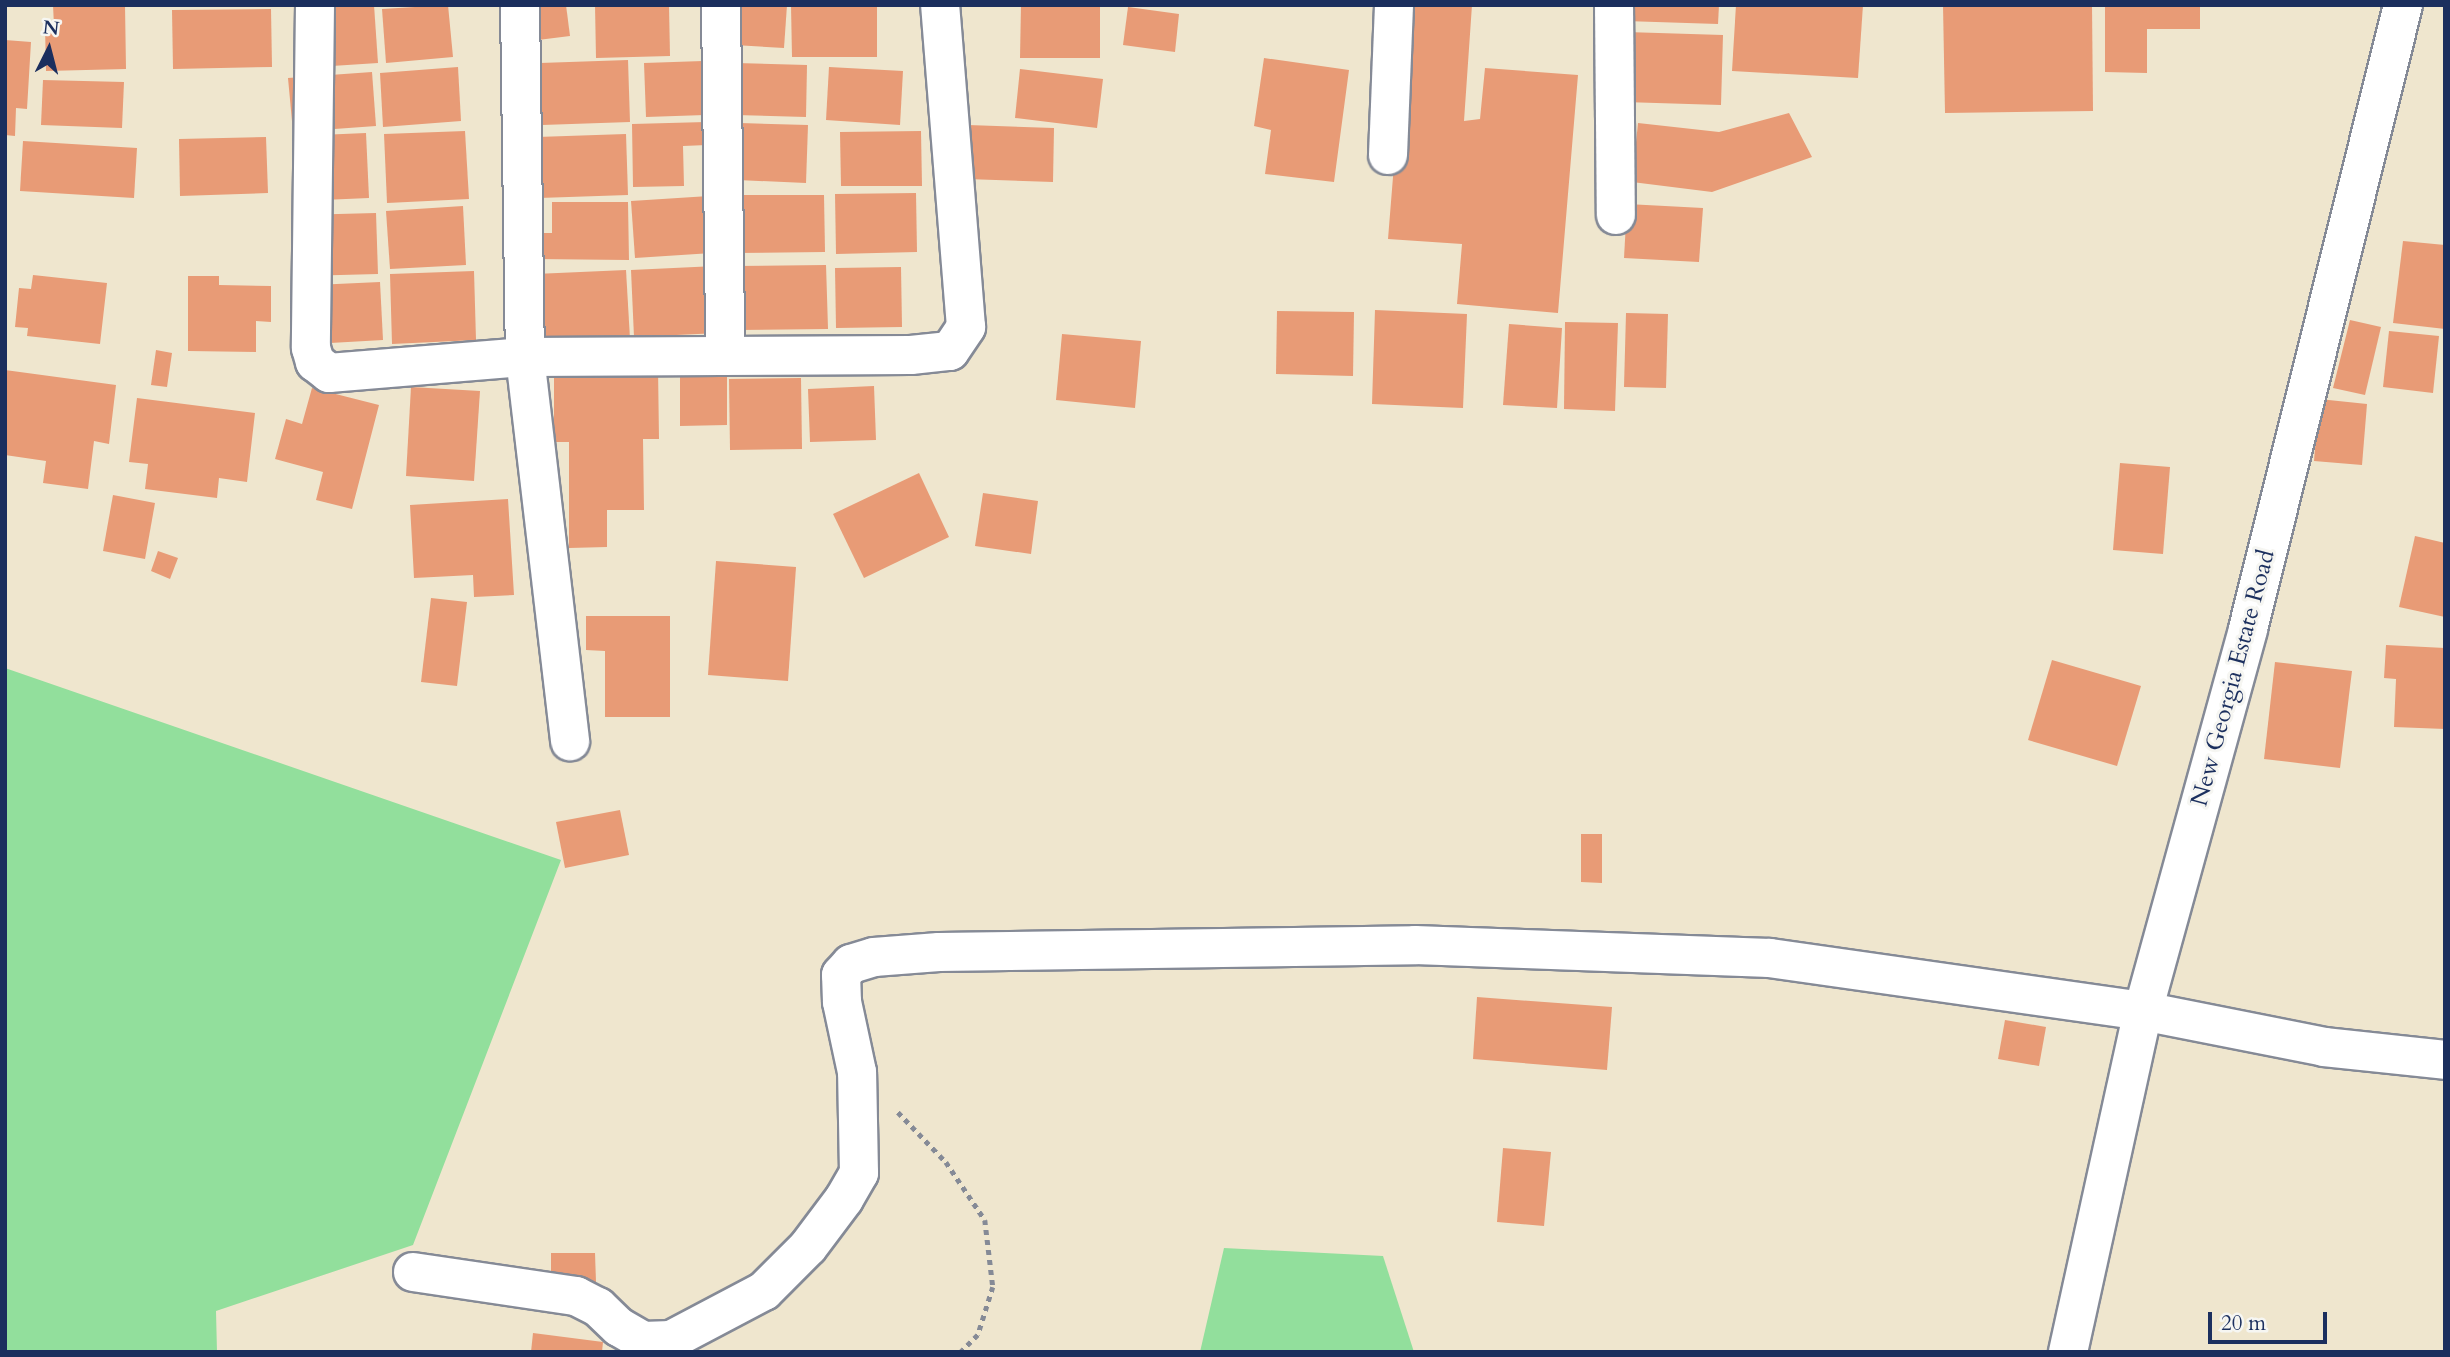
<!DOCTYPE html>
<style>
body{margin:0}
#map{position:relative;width:2450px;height:1357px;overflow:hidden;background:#efe6ce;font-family:Cardo,serif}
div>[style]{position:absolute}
.green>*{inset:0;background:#92df9c}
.building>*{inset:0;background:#e89b76}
.path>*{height:4.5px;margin-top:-2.25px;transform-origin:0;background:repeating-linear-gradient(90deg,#858a96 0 5px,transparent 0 10px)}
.roads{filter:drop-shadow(2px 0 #858a96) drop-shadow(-2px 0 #858a96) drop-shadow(0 2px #858a96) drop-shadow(0 -2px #858a96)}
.street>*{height:38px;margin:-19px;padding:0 19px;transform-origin:19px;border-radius:19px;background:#fff}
span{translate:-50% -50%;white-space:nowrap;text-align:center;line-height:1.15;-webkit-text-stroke:6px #f6f6f2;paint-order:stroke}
.street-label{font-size:24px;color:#1b2f5e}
.frame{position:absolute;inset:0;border:7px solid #1b2f5e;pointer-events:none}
.north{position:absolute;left:14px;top:14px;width:70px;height:70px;-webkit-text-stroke:5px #f6f6f2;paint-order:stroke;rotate:6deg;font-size:19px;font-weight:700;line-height:28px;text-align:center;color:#1b2f5e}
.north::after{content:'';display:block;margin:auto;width:24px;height:32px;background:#1b2f5e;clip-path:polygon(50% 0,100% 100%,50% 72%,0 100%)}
.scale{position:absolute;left:2208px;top:1312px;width:119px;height:32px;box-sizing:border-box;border:4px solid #1b2f5e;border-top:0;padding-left:9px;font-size:21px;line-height:24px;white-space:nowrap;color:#1b2f5e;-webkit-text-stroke:5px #f6f6f2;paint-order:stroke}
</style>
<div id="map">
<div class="green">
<i style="clip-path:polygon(5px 668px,561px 860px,413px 1245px,216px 1311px,217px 1352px,5px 1352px)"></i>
<i style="clip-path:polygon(1224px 1248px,1383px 1256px,1414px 1352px,1200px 1352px)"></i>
</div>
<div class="building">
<i style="clip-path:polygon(53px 5px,125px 5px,126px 69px,46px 71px,45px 26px,54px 26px)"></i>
<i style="clip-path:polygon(312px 5px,374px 5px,378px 63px,301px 68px)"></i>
<i style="clip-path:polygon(448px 5px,453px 57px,386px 63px,382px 9px)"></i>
<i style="clip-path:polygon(533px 5px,566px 5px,570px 36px,538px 40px)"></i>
<i style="clip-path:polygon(595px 5px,669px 5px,670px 56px,596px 58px)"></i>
<i style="clip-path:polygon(736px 5px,787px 5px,784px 48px,734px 45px)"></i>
<i style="clip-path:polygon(791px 5px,877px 5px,877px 57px,792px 57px)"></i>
<i style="clip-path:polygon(1021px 5px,1100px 5px,1100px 58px,1020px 58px)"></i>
<i style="clip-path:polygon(1378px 5px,1472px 5px,1464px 121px,1480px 119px,1485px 68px,1578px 75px,1558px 313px,1457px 304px,1462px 244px,1388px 239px,1393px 177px,1391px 119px)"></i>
<i style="clip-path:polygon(1625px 5px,1719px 5px,1718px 24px,1625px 21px)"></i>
<i style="clip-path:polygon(1736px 5px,1863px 5px,1858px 78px,1732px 71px)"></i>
<i style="clip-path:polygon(1943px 5px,2092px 5px,2093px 111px,1945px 113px)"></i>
<i style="clip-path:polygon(2105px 5px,2200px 5px,2200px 29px,2147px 29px,2147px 73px,2105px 72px)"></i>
<i style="clip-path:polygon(1128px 7px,1179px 14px,1175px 52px,1123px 45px)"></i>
<i style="clip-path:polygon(271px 9px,272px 67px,173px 69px,172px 10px)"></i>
<i style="clip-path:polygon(1626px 32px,1723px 35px,1721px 105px,1624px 102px)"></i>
<i style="clip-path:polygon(5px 40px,31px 42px,27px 109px,16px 108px,15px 136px,5px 135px)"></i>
<i style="clip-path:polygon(1264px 58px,1349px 70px,1334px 182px,1265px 174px,1271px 130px,1254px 126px)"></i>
<i style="clip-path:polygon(628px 60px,630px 122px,542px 125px,540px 63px)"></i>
<i style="clip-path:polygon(703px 61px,705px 115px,646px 117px,644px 63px)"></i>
<i style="clip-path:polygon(736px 63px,807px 65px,806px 117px,735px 115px)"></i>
<i style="clip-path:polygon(458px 67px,461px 121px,383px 127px,380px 73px)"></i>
<i style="clip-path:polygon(829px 67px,903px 71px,900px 125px,826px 120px)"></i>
<i style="clip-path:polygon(1020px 69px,1103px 79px,1097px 128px,1015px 118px)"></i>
<i style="clip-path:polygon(372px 72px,376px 126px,293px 132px,288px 78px)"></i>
<i style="clip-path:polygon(43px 80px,124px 82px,122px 128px,41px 125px)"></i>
<i style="clip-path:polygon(1789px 113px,1812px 157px,1712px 192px,1632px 182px,1638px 123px,1719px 132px)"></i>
<i style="clip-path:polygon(706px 122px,707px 145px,683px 146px,684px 186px,633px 187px,632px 124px)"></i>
<i style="clip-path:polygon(740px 123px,808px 125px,806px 183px,738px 180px)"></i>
<i style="clip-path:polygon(968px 125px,1054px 128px,1053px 182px,966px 179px)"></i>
<i style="clip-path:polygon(465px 131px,469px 199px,387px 203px,384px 134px)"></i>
<i style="clip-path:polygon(921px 131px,922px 186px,841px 186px,840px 132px)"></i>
<i style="clip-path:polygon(366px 133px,369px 198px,300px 201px,297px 136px)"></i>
<i style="clip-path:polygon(626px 134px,628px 195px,539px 198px,537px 137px)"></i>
<i style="clip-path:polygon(266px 137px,268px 193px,180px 196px,179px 139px)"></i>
<i style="clip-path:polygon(23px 141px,137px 148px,134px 198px,20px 191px)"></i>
<i style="clip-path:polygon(916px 193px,917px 252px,836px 254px,835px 194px)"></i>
<i style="clip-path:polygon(734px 195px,824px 195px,825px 252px,735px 253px)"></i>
<i style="clip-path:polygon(709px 196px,712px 253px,635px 258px,631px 201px)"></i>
<i style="clip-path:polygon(552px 202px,628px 202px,629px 260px,535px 259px,535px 233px,552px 233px)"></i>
<i style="clip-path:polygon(1627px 204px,1703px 208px,1699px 262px,1624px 258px)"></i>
<i style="clip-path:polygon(463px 206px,466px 265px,390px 269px,386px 211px)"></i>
<i style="clip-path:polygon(376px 213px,378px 274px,302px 276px,300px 215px)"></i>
<i style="clip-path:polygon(2403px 241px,2445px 245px,2445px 329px,2393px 323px)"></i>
<i style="clip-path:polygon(826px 265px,828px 329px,737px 330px,735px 266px)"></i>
<i style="clip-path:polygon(716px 266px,719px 333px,634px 337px,631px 270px)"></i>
<i style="clip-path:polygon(901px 267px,902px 327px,836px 328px,835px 268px)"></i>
<i style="clip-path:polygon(626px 270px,630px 339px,539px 344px,535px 274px)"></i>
<i style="clip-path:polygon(474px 271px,476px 340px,392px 344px,390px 274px)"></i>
<i style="clip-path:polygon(33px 275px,107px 283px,100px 344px,27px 336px,28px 328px,15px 327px,19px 288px,31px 289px)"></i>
<i style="clip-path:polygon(188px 276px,219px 276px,219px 285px,271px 286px,271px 322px,256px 321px,256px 352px,188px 351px)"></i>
<i style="clip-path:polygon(380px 282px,383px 340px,295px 345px,293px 286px)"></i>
<i style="clip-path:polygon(1375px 310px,1467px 314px,1463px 408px,1372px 404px)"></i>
<i style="clip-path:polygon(1277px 311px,1354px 312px,1353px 376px,1276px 374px)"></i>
<i style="clip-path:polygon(1626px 313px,1668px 314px,1666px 388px,1624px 387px)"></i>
<i style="clip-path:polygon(2350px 320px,2381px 327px,2365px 395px,2333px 388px)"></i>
<i style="clip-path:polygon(1565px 322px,1618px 323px,1615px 411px,1564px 409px)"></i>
<i style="clip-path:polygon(1509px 324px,1562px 328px,1557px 408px,1503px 405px)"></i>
<i style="clip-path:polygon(2389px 331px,2439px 336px,2433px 393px,2383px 387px)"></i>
<i style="clip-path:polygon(1062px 334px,1141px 341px,1135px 408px,1056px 400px)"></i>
<i style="clip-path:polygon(156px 350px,172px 353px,167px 387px,151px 385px)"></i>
<i style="clip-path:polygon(658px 367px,659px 439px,643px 439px,644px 510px,607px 510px,607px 547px,569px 548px,569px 442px,554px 442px,554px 368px)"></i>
<i style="clip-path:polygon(5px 370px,116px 385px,109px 444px,94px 441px,88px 489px,43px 483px,46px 461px,5px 455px)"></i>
<i style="clip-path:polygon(680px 376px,727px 376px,727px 425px,680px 426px)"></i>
<i style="clip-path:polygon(801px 378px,802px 449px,730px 450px,729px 379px)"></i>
<i style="clip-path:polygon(874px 386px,876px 440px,810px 442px,808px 389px)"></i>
<i style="clip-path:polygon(411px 387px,480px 391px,474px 481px,406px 476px)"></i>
<i style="clip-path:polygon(312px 388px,379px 405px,352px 509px,316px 500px,323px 472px,275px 459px,286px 419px,302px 424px)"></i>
<i style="clip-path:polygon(137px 398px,255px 413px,247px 482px,219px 478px,217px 498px,145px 489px,148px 464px,129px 462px)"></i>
<i style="clip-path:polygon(2319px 399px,2367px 404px,2362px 465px,2314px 461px)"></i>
<i style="clip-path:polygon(2120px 463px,2170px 467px,2163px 554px,2113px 550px)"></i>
<i style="clip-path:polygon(919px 473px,949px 537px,864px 578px,833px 514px)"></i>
<i style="clip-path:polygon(983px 493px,1038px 501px,1031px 554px,975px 546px)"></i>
<i style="clip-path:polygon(113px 495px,155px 503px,145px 559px,103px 551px)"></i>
<i style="clip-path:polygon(508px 499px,514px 595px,474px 597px,473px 575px,414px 578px,410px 505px)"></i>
<i style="clip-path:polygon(2415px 536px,2445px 543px,2445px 617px,2399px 607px)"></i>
<i style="clip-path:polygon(158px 551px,178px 558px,170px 579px,151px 571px)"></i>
<i style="clip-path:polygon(716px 561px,796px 567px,788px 681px,708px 675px)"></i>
<i style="clip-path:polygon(431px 598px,467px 602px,457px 686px,421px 682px)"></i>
<i style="clip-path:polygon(586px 616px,670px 616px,670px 717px,605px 717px,605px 651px,586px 650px)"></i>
<i style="clip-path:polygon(2386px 645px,2445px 648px,2445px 729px,2394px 727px,2396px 679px,2384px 678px)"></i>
<i style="clip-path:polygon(2052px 660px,2141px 686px,2117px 766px,2028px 740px)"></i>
<i style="clip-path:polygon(2275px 662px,2352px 671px,2340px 768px,2264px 759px)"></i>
<i style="clip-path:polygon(620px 810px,629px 855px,565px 868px,556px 822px)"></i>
<i style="clip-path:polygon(1581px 834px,1602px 834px,1602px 883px,1581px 882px)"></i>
<i style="clip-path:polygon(1477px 997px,1612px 1007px,1607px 1070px,1473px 1059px)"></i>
<i style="clip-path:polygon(2005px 1020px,2046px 1027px,2039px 1066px,1998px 1059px)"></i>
<i style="clip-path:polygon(1503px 1148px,1551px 1152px,1544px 1226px,1497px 1222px)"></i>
<i style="clip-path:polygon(551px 1253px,595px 1253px,596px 1282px,551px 1283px)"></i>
<i style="clip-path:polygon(533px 1333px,603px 1342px,602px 1352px,531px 1352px)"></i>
</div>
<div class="path">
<i style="left:898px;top:1112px;width:69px;rotate:46.2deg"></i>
<i style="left:946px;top:1162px;width:70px;rotate:56.1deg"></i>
<i style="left:985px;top:1220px;width:67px;rotate:83.2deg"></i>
<i style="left:993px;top:1287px;width:50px;rotate:107.4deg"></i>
<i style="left:978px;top:1335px;width:24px;rotate:135deg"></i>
</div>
<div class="roads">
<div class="street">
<i style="left:315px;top:5px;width:343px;rotate:90.7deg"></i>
<i style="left:311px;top:348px;width:15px;rotate:74deg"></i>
<i style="left:315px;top:362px;width:18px;rotate:38deg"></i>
<i style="left:329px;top:373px;width:197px;rotate:-4.7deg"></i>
<i style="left:525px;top:357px;width:386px;rotate:-0.3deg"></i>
<i style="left:911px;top:355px;width:39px;rotate:-6deg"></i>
<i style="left:950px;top:351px;width:29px;rotate:-56deg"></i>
<i style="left:966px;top:327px;width:323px;rotate:-94.6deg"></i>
<i style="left:520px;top:5px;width:352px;rotate:89.2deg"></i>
<i style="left:525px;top:357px;width:387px;rotate:83.3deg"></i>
<i style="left:721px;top:5px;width:351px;rotate:89.3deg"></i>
<i style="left:1614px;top:5px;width:210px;rotate:89.5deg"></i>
<i style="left:1388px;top:155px;width:150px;rotate:-87.7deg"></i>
<i style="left:413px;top:1272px;width:165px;rotate:8.4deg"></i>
<i style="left:576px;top:1296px;width:25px;rotate:27deg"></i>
<i style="left:598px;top:1307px;width:29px;rotate:44deg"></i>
<i style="left:619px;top:1327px;width:28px;rotate:30deg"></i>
<i style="left:643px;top:1341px;width:28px;rotate:-2deg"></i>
<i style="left:671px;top:1340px;width:105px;rotate:-27.8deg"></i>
<i style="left:764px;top:1291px;width:62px;rotate:-45deg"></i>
<i style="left:808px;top:1247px;width:60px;rotate:-53.1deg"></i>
<i style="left:844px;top:1199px;width:30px;rotate:-60deg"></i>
<i style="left:859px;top:1173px;width:101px;rotate:-91.1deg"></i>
<i style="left:857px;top:1072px;width:72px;rotate:-102.1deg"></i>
<i style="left:842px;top:1002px;width:27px;rotate:-92deg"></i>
<i style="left:841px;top:975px;width:15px;rotate:-48deg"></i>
<i style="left:851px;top:964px;width:24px;rotate:-17deg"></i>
<i style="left:874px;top:957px;width:65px;rotate:-4.4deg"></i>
<i style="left:939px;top:952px;width:476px;rotate:-0.8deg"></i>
<i style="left:1415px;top:945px;width:355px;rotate:2.1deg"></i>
<i style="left:1770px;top:958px;width:377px;rotate:8.1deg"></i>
<i style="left:2143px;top:1011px;width:185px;rotate:11.2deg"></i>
<i style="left:2324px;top:1047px;width:122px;rotate:6.1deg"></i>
<i style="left:2068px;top:1352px;width:349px;rotate:-77.6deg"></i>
<i style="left:2143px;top:1011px;width:396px;rotate:-74.6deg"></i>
<i style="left:2248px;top:629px;width:643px;rotate:-76.05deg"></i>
</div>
</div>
<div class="street-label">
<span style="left:2233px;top:678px;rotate:-75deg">New Georgia Estate Road</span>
</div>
<div class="frame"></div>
<div class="north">N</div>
<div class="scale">20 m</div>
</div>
